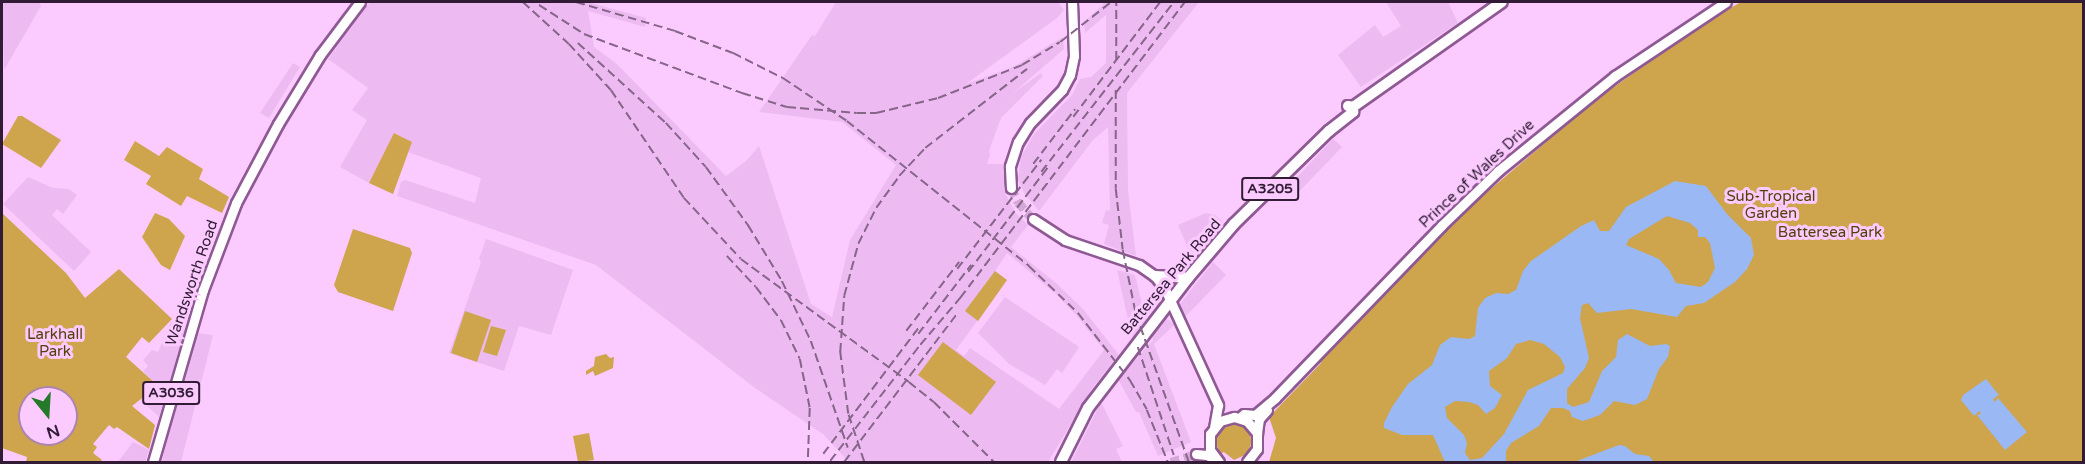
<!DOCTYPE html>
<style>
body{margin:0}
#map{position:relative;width:2085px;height:464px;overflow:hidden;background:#fbcbff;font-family:"Varela Round",sans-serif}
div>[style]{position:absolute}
.built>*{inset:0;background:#edbaf2}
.green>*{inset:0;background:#cea44c}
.water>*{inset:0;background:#9ab8f4}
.secondary-tunnel>*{height:9px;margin-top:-4.5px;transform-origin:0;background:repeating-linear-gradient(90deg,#d3a8d7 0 9px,transparent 0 13.5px)}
.primary-tunnel>*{height:9px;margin-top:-4.5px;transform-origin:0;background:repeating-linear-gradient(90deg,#d3a8d7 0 9px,transparent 0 13.5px)}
.roads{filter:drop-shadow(2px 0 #8f5994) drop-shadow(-2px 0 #8f5994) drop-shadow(0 2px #8f5994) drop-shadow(0 -2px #8f5994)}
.secondary>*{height:9px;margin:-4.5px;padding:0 4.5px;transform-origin:4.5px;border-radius:4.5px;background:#fff}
.primary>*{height:9px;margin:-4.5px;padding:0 4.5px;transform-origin:4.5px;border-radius:4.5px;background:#fff}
.highway>*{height:10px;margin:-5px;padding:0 5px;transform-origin:5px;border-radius:5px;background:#fff}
.rail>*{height:1.5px;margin-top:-0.75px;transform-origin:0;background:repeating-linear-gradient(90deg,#866589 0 9px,transparent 0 13.5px)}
span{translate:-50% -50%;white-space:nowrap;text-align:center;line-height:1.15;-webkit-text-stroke:6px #fbcbff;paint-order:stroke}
.shield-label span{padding:2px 4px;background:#fbcbff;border:2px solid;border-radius:4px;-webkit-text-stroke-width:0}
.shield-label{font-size:14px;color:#321c35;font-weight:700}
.street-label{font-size:15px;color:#321c35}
.park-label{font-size:15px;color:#553f08}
.frame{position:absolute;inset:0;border:3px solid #321c35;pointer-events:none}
.north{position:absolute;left:18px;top:386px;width:60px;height:60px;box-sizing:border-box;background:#fbcbff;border:2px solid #ab85ae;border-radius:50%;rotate:162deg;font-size:16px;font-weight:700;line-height:24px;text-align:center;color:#321c35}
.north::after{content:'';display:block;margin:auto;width:21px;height:27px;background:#247a28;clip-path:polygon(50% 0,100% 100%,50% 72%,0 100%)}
</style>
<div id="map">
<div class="built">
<i style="clip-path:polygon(2px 2px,39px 2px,41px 6px,4px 70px)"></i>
<i style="clip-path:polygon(evenodd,370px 2px,588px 2px,646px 18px,645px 27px,588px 11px,594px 47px,617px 64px,726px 176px,746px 161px,759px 146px,811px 304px,832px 317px,850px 240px,896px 165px,842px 122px,759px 112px,812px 35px,815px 36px,836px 2px,1058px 2px,1064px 10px,1057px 18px,966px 84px,1013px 67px,1063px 37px,1064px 49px,1012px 94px,1041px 73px,1043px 76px,1001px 118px,989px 151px,990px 155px,987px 164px,1004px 164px,1006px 195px,1015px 212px,1028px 225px,1011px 247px,1056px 283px,1083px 309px,1119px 355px,1094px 386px,1048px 462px,849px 462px,823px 434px,755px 388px,596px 265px,397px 196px,401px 182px,405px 180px,475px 203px,481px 178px,408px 152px,411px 142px,395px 133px,369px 183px,340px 167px,367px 120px,352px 110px,368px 88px,328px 59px,370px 2px,1007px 253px,1056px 294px,1078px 317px,1104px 350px,1059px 409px,970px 348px,964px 356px,956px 350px,1007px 280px,995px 271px,1007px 253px)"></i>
<i style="clip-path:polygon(1106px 2px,1199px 2px,1127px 93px,1128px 191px,1136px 256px,1104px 244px,1109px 225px,1102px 223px,1106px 210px,1110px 211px,1108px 127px,1093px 140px,1039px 211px,1024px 193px,1018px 179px,1021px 157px,1034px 134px,1072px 95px,1080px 79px,1091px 77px,1106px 63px,1106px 15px,1085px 33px,1084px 22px)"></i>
<i style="clip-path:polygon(1386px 2px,1448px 2px,1458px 23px,1361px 87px,1338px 55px,1375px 25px,1383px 37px,1401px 26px)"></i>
<i style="clip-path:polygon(293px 63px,300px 67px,269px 118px,260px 113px)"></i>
<i style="clip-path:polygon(1333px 139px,1342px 147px,1292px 199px,1284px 191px)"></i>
<i style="clip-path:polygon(28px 177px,53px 188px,69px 189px,77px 195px,63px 214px,57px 209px,52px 215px,91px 252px,74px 271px,3px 204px)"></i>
<i style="clip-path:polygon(1206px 213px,1215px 215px,1223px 222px,1191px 255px,1178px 225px)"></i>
<i style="clip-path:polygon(486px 239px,573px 270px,551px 335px,519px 326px,504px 371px,449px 353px,481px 262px,479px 259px)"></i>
<i style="clip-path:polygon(1213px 262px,1226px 275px,1185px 317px,1180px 304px)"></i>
<i style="clip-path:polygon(1117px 270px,1135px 275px,1146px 320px,1132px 337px)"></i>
<i style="clip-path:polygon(1005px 297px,1079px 347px,1062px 373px,1057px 369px,1045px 385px,1009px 364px,978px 333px)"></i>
<i style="clip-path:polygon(1162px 319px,1169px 320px,1174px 325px,1154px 344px,1191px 442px,1158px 456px,1139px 412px,1136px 412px,1118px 379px,1153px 340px,1151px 331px)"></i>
<i style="clip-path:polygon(175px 321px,185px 329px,159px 417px,140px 399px,155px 383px,143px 371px,148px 366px,143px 360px,152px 350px,158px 352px,171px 322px)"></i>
<i style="clip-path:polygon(196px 333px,213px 335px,181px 462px,162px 462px,171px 418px)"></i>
<i style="clip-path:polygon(1101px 402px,1123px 446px,1116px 449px,1122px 462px,1071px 462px)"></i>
<i style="clip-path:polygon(133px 442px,149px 450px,145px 462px,118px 462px)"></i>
</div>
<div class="green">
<i style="clip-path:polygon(1741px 2px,2083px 2px,2083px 462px,1269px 462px,1276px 438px,1269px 417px,1322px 362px,1314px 365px,1466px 210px,1593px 102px,1695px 29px)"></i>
<i style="clip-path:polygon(18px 116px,22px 116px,61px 140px,41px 168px,2px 144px)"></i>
<i style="clip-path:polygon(394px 133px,412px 142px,393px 194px,369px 183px)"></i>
<i style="clip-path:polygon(135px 141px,159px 156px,167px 147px,203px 169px,199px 179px,229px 197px,222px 213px,187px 196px,181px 206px,146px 184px,151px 176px,124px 160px)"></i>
<i style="clip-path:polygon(evenodd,2px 213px,66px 273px,85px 298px,119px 269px,172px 319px,149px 343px,142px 337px,126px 357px,155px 383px,151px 391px,132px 406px,155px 425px,149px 449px,117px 427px,114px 429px,109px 425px,93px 444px,97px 447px,93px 453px,102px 460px,100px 462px,26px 462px,27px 457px,2px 448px,2px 213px,30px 398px,66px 398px,66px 434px,30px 434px,30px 398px)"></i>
<i style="clip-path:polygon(155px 213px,169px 219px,185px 236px,170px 270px,161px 265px,142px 237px)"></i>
<i style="clip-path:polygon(353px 229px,410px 248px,412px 253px,393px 311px,338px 292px,334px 285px)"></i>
<i style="clip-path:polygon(995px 271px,1007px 280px,978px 321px,965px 311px)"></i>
<i style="clip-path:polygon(465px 311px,491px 320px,477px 362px,451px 353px)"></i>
<i style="clip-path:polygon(491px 326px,506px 330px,497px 356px,483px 352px)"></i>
<i style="clip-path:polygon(943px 342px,996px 382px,971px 415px,918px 375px)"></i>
<i style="clip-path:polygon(606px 354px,610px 358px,614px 357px,613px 368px,595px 376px,593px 371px,586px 375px,586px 371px,594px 366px,595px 357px)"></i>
<i style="clip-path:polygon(1236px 422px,1248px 429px,1252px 442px,1247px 454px,1234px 460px,1224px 452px,1220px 454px,1215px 440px,1222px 426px)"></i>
<i style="clip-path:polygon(589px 433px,594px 460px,578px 462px,573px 436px)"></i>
</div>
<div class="water">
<i style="clip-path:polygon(evenodd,1675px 181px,1706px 186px,1727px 214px,1751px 238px,1754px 255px,1747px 269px,1735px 282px,1704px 303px,1686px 306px,1677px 317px,1631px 309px,1597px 313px,1588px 303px,1582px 305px,1580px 318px,1589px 358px,1585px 368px,1567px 389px,1567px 403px,1573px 407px,1589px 402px,1602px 371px,1616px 357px,1618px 340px,1627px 334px,1650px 346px,1666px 344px,1670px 346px,1668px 357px,1659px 369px,1647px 399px,1635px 405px,1614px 401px,1600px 415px,1583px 421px,1572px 417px,1570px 411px,1563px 408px,1551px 408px,1539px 426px,1511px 443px,1506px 451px,1506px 462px,1445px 462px,1433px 435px,1402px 435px,1384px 428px,1384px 423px,1392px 407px,1408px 384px,1432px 365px,1440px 345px,1451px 337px,1469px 339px,1475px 336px,1478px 308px,1485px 298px,1496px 293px,1508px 294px,1516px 290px,1523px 271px,1531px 261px,1581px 226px,1594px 220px,1600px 231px,1609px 231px,1626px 207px,1675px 181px,1667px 216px,1690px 223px,1698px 230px,1698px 237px,1705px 237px,1710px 243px,1715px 268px,1708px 282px,1701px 287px,1676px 283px,1669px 270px,1659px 259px,1626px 245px,1629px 239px,1667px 216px,1675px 181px,1530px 340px,1544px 344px,1560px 357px,1565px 367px,1563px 373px,1528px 390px,1504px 434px,1482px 458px,1470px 460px,1465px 453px,1467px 443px,1464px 435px,1447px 418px,1445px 407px,1455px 401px,1469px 402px,1478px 405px,1486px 414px,1495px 408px,1502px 395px,1490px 386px,1489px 371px,1507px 358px,1516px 344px,1530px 340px)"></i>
<i style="clip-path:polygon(1986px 379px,1999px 395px,1993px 399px,1995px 402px,1998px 398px,2027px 432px,2005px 450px,1977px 415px,1981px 414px,1979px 411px,1974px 416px,1961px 400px,1963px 395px)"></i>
<i style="clip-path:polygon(1619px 445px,1625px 446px,1635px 454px,1649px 456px,1654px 462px,1574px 462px)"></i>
</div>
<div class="secondary-tunnel">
<i style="left:1171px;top:462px;width:26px;rotate:-18deg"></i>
</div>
<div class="primary-tunnel">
<i style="left:1011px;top:188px;width:16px;rotate:63deg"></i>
<i style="left:1018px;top:202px;width:23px;rotate:49deg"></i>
</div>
<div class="roads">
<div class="secondary">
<i style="left:1239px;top:418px;width:6px;rotate:-39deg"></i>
<i style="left:1244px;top:414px;width:11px;rotate:5deg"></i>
<i style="left:1255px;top:415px;width:26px;rotate:-40deg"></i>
<i style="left:1275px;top:398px;width:240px;rotate:-46deg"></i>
<i style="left:1442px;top:225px;width:78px;rotate:-44deg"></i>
<i style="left:1498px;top:171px;width:151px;rotate:-39.1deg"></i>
<i style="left:1615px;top:76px;width:133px;rotate:-33.7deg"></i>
<i style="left:1257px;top:433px;width:14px;rotate:-82deg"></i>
<i style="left:1259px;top:419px;width:12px;rotate:-48deg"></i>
<i style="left:1196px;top:454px;width:11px;rotate:5deg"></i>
<i style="left:1207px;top:455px;width:10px;rotate:29deg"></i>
</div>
<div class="primary">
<i style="left:1011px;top:188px;width:22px;rotate:-93deg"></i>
<i style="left:1010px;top:166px;width:25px;rotate:-72deg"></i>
<i style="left:1018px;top:142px;width:22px;rotate:-58deg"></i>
<i style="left:1030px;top:123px;width:46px;rotate:-45.9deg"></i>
<i style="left:1062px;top:90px;width:17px;rotate:-62deg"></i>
<i style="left:1070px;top:75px;width:19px;rotate:-78deg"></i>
<i style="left:1074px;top:56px;width:54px;rotate:-92.1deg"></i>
<i style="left:1033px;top:219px;width:38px;rotate:33deg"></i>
<i style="left:1065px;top:240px;width:78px;rotate:18.7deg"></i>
<i style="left:1139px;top:265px;width:19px;rotate:35deg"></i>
<i style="left:1155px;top:276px;width:16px;rotate:52deg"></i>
<i style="left:1165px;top:289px;width:128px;rotate:65.4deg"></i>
<i style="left:1218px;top:405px;width:22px;rotate:100deg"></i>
<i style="left:153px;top:462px;width:179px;rotate:-73.8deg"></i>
<i style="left:203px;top:290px;width:93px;rotate:-69.2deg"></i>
<i style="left:236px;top:203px;width:89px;rotate:-62deg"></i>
<i style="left:278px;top:124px;width:81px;rotate:-58.7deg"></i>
<i style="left:320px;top:55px;width:66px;rotate:-53deg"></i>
<i style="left:1219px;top:462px;width:15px;rotate:-127deg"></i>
<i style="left:1210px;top:450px;width:16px;rotate:-90deg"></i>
<i style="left:1210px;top:434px;width:16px;rotate:-52deg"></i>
<i style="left:1220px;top:421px;width:15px;rotate:-16deg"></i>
<i style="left:1234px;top:417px;width:14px;rotate:17deg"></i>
<i style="left:1247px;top:421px;width:16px;rotate:50deg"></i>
<i style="left:1257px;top:433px;width:16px;rotate:90deg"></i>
<i style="left:1257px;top:449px;width:16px;rotate:128deg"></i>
</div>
<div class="highway">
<i style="left:1348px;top:106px;width:5px;rotate:11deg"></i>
<i style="left:1353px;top:107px;width:182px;rotate:-35.2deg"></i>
<i style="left:1155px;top:276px;width:33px;rotate:3deg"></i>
<i style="left:1061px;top:462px;width:60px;rotate:-63.4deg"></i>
<i style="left:1088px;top:408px;width:164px;rotate:-52.4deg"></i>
<i style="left:1188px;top:278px;width:71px;rotate:-49.6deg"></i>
<i style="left:1234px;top:224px;width:133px;rotate:-44.4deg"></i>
<i style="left:1329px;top:131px;width:31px;rotate:-38deg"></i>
<i style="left:1353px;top:112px;width:5px;rotate:-90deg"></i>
</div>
</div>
<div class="rail">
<i style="left:523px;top:2px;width:62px;rotate:42.4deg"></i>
<i style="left:569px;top:44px;width:62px;rotate:47.6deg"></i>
<i style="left:611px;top:90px;width:130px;rotate:55.9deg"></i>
<i style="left:684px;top:198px;width:83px;rotate:46.9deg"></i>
<i style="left:741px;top:259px;width:208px;rotate:36.2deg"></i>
<i style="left:909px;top:382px;width:32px;rotate:39deg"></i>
<i style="left:934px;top:402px;width:85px;rotate:45deg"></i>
<i style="left:576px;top:2px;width:103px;rotate:16.3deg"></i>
<i style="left:675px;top:31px;width:62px;rotate:20.8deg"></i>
<i style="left:733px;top:53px;width:56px;rotate:26.6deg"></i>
<i style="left:783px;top:78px;width:77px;rotate:33.9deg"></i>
<i style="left:847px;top:121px;width:233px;rotate:38.5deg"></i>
<i style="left:1029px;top:266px;width:68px;rotate:43.8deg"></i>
<i style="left:1078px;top:313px;width:85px;rotate:52.2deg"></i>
<i style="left:1130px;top:380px;width:34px;rotate:60deg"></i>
<i style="left:1147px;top:410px;width:56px;rotate:68deg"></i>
<i style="left:539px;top:5px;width:54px;rotate:32.8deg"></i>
<i style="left:584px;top:34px;width:169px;rotate:20.5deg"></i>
<i style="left:742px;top:93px;width:47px;rotate:17.3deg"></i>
<i style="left:787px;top:107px;width:70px;rotate:4.9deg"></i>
<i style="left:857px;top:113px;width:19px"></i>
<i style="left:876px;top:113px;width:64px;rotate:-13.6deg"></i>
<i style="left:938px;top:98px;width:90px;rotate:-21.4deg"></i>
<i style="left:1022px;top:65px;width:44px;rotate:-31.2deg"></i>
<i style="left:1060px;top:42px;width:65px;rotate:-38.1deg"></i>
<i style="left:578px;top:43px;width:119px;rotate:42.3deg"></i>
<i style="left:666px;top:123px;width:59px;rotate:47.7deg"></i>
<i style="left:706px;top:167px;width:72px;rotate:54.1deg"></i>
<i style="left:748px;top:225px;width:66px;rotate:58.7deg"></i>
<i style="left:782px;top:281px;width:67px;rotate:64.2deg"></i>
<i style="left:811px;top:341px;width:113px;rotate:70.9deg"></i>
<i style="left:1116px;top:60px;width:58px;rotate:-90deg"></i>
<i style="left:1116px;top:90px;width:99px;rotate:90deg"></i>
<i style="left:1116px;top:189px;width:61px;rotate:83.5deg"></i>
<i style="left:1123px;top:250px;width:65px;rotate:78.5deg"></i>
<i style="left:1136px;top:314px;width:157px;rotate:70.3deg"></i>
<i style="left:1073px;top:117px;width:144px;rotate:-52.9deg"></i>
<i style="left:1033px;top:164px;width:69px;rotate:-52.6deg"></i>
<i style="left:1041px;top:172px;width:216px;rotate:-52deg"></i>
<i style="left:727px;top:256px;width:42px;rotate:46.9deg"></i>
<i style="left:756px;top:287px;width:41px;rotate:52.9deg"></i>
<i style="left:781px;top:320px;width:43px;rotate:64deg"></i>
<i style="left:800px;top:359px;width:50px;rotate:78.5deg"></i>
<i style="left:810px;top:408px;width:54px;rotate:92.1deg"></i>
<i style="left:957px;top:269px;width:138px;rotate:-52.4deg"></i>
<i style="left:968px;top:272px;width:132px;rotate:-52.7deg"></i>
<i style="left:906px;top:331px;width:87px;rotate:-52.5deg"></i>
<i style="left:918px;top:334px;width:87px;rotate:-52.5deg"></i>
<i style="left:1138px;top:347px;width:114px;rotate:71.6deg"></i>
<i style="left:823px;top:454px;width:159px;rotate:-52.9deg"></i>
<i style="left:830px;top:461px;width:147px;rotate:-52.2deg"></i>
<i style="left:920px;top:345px;width:62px;rotate:-49.6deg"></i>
<i style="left:960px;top:298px;width:372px;rotate:-52.8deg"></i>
<i style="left:844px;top:462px;width:185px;rotate:-52.7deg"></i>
<i style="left:864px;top:462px;width:51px;rotate:-108.4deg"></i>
<i style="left:848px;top:414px;width:63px;rotate:-97.4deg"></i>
<i style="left:840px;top:352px;width:56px;rotate:-85.9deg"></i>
<i style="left:844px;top:296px;width:54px;rotate:-74.9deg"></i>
<i style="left:858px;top:244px;width:40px;rotate:-63.4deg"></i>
<i style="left:876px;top:208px;width:39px;rotate:-54deg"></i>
<i style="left:899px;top:176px;width:38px;rotate:-47deg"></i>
<i style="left:925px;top:148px;width:129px;rotate:-37.8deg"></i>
</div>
<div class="shield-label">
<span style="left:1270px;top:189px">A3205</span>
<span style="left:171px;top:393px">A3036</span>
</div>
<div class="street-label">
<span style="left:1477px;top:174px;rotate:-43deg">Prince of Wales Drive</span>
<span style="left:1171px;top:277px;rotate:-50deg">Battersea Park Road</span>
<span style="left:192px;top:283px;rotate:-71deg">Wandsworth Road</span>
</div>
<div class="park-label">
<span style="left:1771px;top:205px">Sub-Tropical<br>Garden</span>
<span style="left:1830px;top:233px">Battersea Park</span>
<span style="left:55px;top:343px">Larkhall<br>Park</span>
</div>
<div class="frame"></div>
<div class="north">N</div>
</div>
